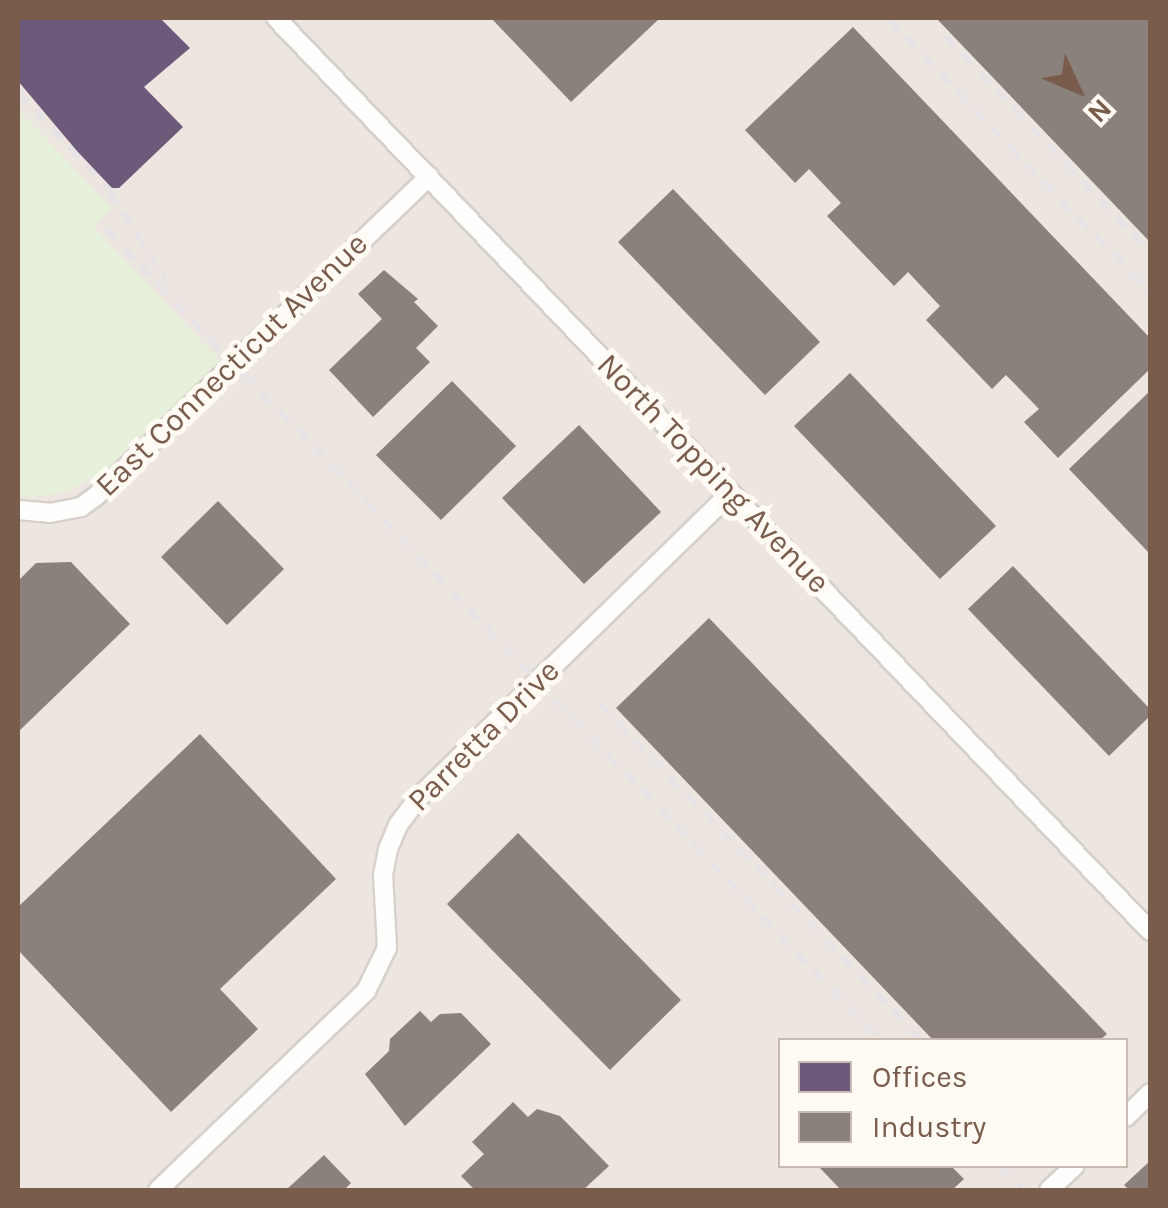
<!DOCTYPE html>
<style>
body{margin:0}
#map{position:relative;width:1168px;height:1208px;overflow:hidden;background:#f9f5f0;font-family:Karla,sans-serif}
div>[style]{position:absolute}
.industrial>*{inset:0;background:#ede5e0}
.green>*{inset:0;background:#e7f0db}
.offices>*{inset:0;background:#6d597a}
.industry>*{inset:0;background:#8a817c}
.roads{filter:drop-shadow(2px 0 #d7d1cb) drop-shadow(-2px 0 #d7d1cb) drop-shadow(0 2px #d7d1cb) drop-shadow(0 -2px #d7d1cb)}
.minor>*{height:18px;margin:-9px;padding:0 9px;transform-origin:9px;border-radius:9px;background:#fefefd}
.rail>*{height:5px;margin-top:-2.5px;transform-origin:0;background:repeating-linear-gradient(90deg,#e6e3e7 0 15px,transparent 0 25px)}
span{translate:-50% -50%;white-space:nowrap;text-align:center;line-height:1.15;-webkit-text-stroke:10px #fffaf3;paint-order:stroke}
.street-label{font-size:32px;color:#7a5c4d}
.frame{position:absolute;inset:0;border:20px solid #7a5c4d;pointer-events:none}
.legend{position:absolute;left:778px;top:1038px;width:350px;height:130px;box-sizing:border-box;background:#fffaf3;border:2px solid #cabbb1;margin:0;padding:12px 18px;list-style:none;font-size:30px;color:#7a5c4d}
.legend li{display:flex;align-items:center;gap:20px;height:50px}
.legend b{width:50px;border:2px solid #cabbb1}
.north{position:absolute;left:1028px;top:40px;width:100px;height:100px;-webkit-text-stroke:8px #fffaf3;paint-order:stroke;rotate:134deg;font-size:28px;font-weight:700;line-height:40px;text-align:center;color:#7a5c4d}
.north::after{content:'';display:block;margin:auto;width:35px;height:45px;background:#7a5c4d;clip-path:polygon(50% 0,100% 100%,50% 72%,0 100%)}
</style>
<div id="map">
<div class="industrial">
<i style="clip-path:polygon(evenodd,18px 18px,1150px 18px,1150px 1190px,18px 1190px,18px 18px,780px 1040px,1126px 1040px,1126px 1166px,780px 1166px,780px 1040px)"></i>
</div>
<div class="green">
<i style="clip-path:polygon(18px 109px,112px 208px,94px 227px,220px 361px,112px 467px,65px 493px,30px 497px,18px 495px)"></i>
</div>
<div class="offices">
<i style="clip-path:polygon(18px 18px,160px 18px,190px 48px,144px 87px,183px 127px,119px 188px,112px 188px,77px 151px,18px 81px)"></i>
</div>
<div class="industry">
<i style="clip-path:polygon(491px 18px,660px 18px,571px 102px)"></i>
<i style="clip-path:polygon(936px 18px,1150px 18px,1150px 242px)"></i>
<i style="clip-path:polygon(853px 27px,1150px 338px,1150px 369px,1058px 458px,1024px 422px,1039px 409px,1006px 375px,992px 389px,926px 320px,940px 306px,908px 272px,894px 286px,827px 216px,841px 203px,809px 169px,795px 183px,745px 130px)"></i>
<i style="clip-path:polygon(673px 189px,820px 342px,765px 395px,618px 242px)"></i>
<i style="clip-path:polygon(384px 270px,418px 299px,414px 302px,438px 326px,416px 348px,430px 362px,373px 417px,329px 370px,382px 319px,358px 294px)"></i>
<i style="clip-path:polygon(850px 373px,996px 526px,940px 579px,794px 426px)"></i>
<i style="clip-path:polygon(452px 381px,516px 446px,441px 520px,376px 455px)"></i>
<i style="clip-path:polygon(1150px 391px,1150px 554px,1069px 469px)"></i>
<i style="clip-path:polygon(579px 425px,661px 512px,584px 584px,502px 498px)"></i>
<i style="clip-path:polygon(218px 501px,284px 569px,227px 625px,161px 557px)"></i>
<i style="clip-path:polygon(71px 562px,130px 624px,18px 732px,18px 581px,36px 563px)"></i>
<i style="clip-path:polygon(1013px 566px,1150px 709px,1150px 716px,1109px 756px,968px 609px)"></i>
<i style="clip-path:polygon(709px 618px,1107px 1034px,1100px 1040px,933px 1040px,616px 708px)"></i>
<i style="clip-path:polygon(200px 734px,336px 879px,220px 989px,258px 1029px,171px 1112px,18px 950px,18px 907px)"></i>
<i style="clip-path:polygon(518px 833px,681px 1000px,610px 1070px,447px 904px)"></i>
<i style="clip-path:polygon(420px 1011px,431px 1022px,440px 1014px,461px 1013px,491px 1044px,405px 1126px,365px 1074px,389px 1051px,390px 1039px)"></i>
<i style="clip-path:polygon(513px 1102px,528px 1117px,537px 1109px,560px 1116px,609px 1166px,583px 1190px,475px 1190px,461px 1176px,484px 1154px,472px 1142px)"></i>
<i style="clip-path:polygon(324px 1155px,351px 1183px,344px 1190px,286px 1190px)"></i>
<i style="clip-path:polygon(1150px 1161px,1150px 1190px,1129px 1190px,1124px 1185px)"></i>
<i style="clip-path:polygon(818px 1166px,951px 1166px,964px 1179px,952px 1190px,841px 1190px)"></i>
</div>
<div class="roads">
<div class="minor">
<i style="left:276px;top:18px;width:1264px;rotate:46.25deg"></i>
<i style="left:18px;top:510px;width:32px;rotate:5deg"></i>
<i style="left:50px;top:513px;width:32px;rotate:-11deg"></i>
<i style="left:81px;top:507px;width:17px;rotate:-36deg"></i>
<i style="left:95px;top:497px;width:463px;rotate:-43.8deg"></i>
<i style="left:1126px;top:1117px;width:34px;rotate:-45deg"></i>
<i style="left:158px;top:1190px;width:288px;rotate:-43.7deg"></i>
<i style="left:366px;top:991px;width:48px;rotate:-64deg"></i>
<i style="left:387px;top:948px;width:73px;rotate:-93.1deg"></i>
<i style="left:383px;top:875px;width:26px;rotate:-79deg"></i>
<i style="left:388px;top:849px;width:26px;rotate:-67deg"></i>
<i style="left:398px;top:825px;width:35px;rotate:-53deg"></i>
<i style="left:419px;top:797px;width:436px;rotate:-44.3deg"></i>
<i style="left:1049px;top:1190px;width:35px;rotate:-43deg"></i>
</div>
</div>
<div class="rail">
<i style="left:888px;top:18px;width:379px;rotate:46.3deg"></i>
<i style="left:944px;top:35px;width:298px;rotate:46.4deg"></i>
<i style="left:18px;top:91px;width:134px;rotate:47.4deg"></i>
<i style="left:109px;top:190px;width:106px;rotate:57.4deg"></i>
<i style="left:106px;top:229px;width:1122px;rotate:46.3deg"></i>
<i style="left:600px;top:703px;width:466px;rotate:46.3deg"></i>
<i style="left:1000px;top:1166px;width:34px;rotate:45deg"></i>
</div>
<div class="street-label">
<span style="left:232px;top:365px;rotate:-44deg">East Connecticut Avenue</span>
<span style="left:713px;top:474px;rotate:46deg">North Topping Avenue</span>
<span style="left:484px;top:736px;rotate:-45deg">Parretta Drive</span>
</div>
<div class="frame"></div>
<ul class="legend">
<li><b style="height:28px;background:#6d597a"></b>Offices</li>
<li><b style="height:28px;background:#8a817c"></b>Industry</li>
</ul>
<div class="north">N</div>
</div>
